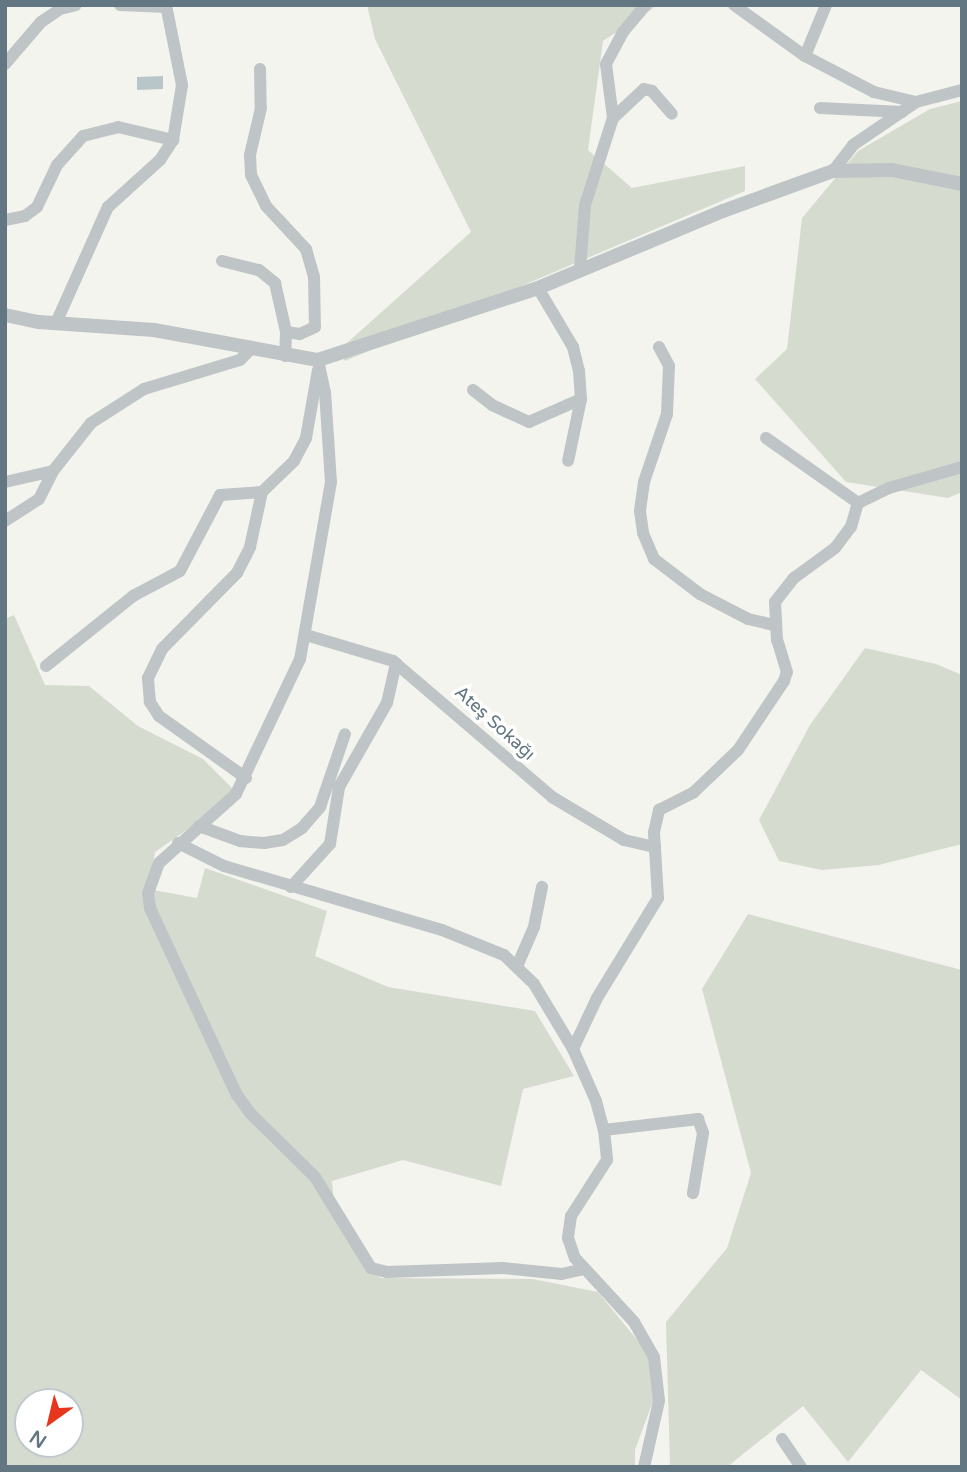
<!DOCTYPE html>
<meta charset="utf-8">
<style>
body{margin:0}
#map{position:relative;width:967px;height:1472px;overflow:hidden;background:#f4f4ef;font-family:"Varela Round",sans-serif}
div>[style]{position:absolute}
.green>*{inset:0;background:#d6dbd0}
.water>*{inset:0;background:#b9c6c9}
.minor>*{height:12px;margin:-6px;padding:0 6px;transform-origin:6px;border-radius:6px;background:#bfc4c6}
.tertiary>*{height:14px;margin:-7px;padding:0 7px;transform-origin:7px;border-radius:7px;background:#bfc4c6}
span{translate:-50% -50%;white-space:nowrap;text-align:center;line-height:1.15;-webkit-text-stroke:7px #fff;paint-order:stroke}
.street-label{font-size:18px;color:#627781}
.frame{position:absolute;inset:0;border:7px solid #627781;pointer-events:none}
.north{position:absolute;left:14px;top:1388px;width:70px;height:70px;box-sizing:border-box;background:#fff;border:2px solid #c0c9cd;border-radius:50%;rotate:214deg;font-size:19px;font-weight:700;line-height:28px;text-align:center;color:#627781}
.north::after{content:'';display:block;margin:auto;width:24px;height:32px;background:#e6361d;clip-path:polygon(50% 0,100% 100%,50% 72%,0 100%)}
</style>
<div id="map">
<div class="green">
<i style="clip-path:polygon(367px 5px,658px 5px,603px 41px,588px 150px,632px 188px,745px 166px,745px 191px,345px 361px,338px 351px,471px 232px,375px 39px)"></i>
<i style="clip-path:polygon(962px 101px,962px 492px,948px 498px,846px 482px,755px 379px,787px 349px,802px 218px,858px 151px,930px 109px)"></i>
<i style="clip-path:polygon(evenodd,14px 615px,45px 685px,89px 686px,138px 726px,203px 759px,238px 794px,155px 852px,148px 889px,197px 898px,205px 868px,327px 911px,315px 956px,388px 987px,535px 1011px,574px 1076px,523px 1089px,501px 1186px,403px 1160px,332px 1181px,335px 1212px,368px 1267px,381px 1278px,533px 1279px,598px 1292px,651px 1357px,656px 1393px,635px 1450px,635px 1467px,5px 1467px,5px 619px,14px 615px,28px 1402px,70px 1402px,70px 1444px,28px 1444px,28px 1402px)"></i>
<i style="clip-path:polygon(865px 648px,936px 664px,962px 675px,962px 844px,879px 865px,822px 870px,779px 861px,759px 820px,810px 725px)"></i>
<i style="clip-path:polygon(748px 914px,962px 970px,962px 1400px,921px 1370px,848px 1462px,803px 1406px,727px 1467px,670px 1467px,666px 1322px,727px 1248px,751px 1173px,702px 989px)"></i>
</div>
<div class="water">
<i style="clip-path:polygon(163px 76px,163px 89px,137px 90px,137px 77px)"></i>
</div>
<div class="minor">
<i style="left:120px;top:5px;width:46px;rotate:2.5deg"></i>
<i style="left:734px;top:5px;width:87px;rotate:35.7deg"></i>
<i style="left:805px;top:56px;width:78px;rotate:27.6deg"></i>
<i style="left:874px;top:92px;width:43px;rotate:13.4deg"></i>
<i style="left:805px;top:56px;width:55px;rotate:-67.6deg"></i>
<i style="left:5px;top:64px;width:55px;rotate:-49.4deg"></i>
<i style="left:41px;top:22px;width:23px;rotate:-34deg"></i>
<i style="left:60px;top:9px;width:16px;rotate:-14deg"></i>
<i style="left:260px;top:69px;width:39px;rotate:89deg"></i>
<i style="left:261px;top:108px;width:48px;rotate:103.2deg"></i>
<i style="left:250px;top:155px;width:20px;rotate:87deg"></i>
<i style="left:251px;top:175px;width:34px;rotate:64deg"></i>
<i style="left:266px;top:206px;width:59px;rotate:47.1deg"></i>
<i style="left:306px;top:249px;width:29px;rotate:74deg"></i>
<i style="left:314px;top:277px;width:50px;rotate:88.9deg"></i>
<i style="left:315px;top:327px;width:17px;rotate:155deg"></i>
<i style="left:300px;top:334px;width:14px;rotate:-172deg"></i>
<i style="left:820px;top:108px;width:82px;rotate:2.8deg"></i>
<i style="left:613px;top:118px;width:42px;rotate:-43.1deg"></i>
<i style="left:644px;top:89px;width:8px;rotate:14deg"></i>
<i style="left:652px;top:91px;width:30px;rotate:49deg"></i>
<i style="left:833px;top:171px;width:33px;rotate:-52deg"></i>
<i style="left:853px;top:145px;width:76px;rotate:-34.3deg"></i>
<i style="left:916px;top:102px;width:48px;rotate:-14.6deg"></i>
<i style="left:5px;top:220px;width:20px;rotate:-11deg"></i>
<i style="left:25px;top:216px;width:15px;rotate:-37deg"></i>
<i style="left:37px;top:207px;width:47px;rotate:-64.5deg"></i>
<i style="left:57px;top:165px;width:39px;rotate:-48deg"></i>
<i style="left:83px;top:136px;width:36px;rotate:-14deg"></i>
<i style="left:118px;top:127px;width:57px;rotate:13.3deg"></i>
<i style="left:222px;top:261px;width:38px;rotate:14deg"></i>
<i style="left:259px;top:270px;width:21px;rotate:39deg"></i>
<i style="left:275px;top:283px;width:50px;rotate:77.3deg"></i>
<i style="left:286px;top:332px;width:24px;rotate:92deg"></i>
<i style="left:580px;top:269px;width:64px;rotate:-85.5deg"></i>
<i style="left:585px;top:205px;width:91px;rotate:-72.2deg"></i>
<i style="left:613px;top:118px;width:54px;rotate:-97.4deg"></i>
<i style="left:606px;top:64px;width:36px;rotate:-62deg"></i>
<i style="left:623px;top:32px;width:35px;rotate:-50deg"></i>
<i style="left:538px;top:288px;width:69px;rotate:59.3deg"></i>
<i style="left:573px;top:347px;width:25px;rotate:76deg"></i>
<i style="left:579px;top:371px;width:28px;rotate:86deg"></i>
<i style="left:581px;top:399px;width:63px;rotate:101.8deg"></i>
<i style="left:56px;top:323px;width:127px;rotate:-65.9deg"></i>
<i style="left:108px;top:207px;width:70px;rotate:-42.1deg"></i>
<i style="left:160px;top:160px;width:24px;rotate:-57deg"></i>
<i style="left:173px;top:140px;width:56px;rotate:-80.7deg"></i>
<i style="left:182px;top:85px;width:82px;rotate:-101.3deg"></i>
<i style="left:659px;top:347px;width:21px;rotate:62deg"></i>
<i style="left:669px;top:366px;width:48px;rotate:92.4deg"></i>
<i style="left:667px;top:414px;width:72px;rotate:108.7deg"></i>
<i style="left:644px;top:482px;width:29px;rotate:98deg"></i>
<i style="left:640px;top:511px;width:22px;rotate:82deg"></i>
<i style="left:643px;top:533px;width:28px;rotate:67deg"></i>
<i style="left:654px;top:559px;width:58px;rotate:37.3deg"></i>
<i style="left:700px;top:594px;width:54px;rotate:27.5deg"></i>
<i style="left:748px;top:619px;width:27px;rotate:13deg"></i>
<i style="left:318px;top:360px;width:33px;rotate:78deg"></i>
<i style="left:325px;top:392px;width:90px;rotate:86.2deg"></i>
<i style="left:331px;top:482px;width:180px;rotate:99.9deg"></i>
<i style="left:300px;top:659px;width:149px;rotate:115.4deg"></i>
<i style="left:236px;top:794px;width:103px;rotate:138.1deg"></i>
<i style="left:159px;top:863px;width:32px;rotate:110deg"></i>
<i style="left:148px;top:893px;width:15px;rotate:82deg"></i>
<i style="left:150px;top:908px;width:206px;rotate:65.1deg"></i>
<i style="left:237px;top:1095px;width:22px;rotate:54deg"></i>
<i style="left:250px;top:1113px;width:91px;rotate:44.6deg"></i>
<i style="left:315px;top:1177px;width:107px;rotate:58.4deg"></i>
<i style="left:371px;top:1268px;width:16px;rotate:14deg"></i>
<i style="left:387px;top:1272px;width:116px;rotate:-2deg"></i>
<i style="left:503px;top:1268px;width:59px;rotate:5.8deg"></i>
<i style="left:562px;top:1274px;width:23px;rotate:-13deg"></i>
<i style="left:473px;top:390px;width:24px;rotate:38deg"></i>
<i style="left:492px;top:405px;width:41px;rotate:24.7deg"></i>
<i style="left:529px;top:422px;width:57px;rotate:-23.9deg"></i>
<i style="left:766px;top:438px;width:113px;rotate:35.2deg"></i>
<i style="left:5px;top:482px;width:49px;rotate:-12.9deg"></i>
<i style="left:53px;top:471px;width:61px;rotate:-51.6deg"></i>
<i style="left:91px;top:423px;width:63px;rotate:-32.7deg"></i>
<i style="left:144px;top:389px;width:100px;rotate:-16.8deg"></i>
<i style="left:240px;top:360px;width:13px;rotate:-45deg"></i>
<i style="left:858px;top:503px;width:34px;rotate:-26deg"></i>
<i style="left:889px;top:488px;width:76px;rotate:-16deg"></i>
<i style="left:5px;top:521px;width:40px;rotate:-32.9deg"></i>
<i style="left:39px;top:499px;width:31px;rotate:-63deg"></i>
<i style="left:306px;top:635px;width:91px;rotate:16.6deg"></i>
<i style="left:393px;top:661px;width:209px;rotate:40.5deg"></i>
<i style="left:552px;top:797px;width:84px;rotate:30.8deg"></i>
<i style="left:624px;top:840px;width:32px;rotate:13deg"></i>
<i style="left:46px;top:666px;width:112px;rotate:-38.8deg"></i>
<i style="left:133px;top:596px;width:53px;rotate:-28deg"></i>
<i style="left:180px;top:571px;width:86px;rotate:-62.2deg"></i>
<i style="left:220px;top:495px;width:42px;rotate:-4.1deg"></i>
<i style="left:246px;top:778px;width:107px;rotate:-144.5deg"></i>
<i style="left:159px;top:716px;width:17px;rotate:-123deg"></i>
<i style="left:150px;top:702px;width:24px;rotate:-95deg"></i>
<i style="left:148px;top:678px;width:32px;rotate:-64deg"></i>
<i style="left:162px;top:649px;width:107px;rotate:-45.4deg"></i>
<i style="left:237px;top:573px;width:29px;rotate:-63deg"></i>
<i style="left:250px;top:547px;width:56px;rotate:-77.7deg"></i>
<i style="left:262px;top:492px;width:45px;rotate:-44.1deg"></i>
<i style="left:294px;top:461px;width:26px;rotate:-62deg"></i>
<i style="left:306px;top:438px;width:69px;rotate:-80deg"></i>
<i style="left:199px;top:826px;width:44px;rotate:20.1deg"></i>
<i style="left:240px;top:841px;width:24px;rotate:5deg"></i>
<i style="left:264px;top:843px;width:19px;rotate:-9deg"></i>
<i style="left:283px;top:840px;width:22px;rotate:-32deg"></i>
<i style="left:302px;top:828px;width:28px;rotate:-49deg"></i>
<i style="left:320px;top:807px;width:77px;rotate:-71.1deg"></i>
<i style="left:178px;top:843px;width:51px;rotate:26.6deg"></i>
<i style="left:224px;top:866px;width:227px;rotate:16.4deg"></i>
<i style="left:442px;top:930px;width:67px;rotate:22deg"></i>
<i style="left:504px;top:955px;width:42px;rotate:44deg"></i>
<i style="left:534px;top:984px;width:76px;rotate:59deg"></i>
<i style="left:573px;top:1049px;width:57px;rotate:66.1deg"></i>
<i style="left:596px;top:1101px;width:30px;rotate:75deg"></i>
<i style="left:604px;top:1130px;width:30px;rotate:84deg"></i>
<i style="left:607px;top:1160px;width:67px;rotate:122.7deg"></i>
<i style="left:571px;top:1216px;width:22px;rotate:98deg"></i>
<i style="left:568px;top:1238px;width:21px;rotate:71deg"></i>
<i style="left:575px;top:1258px;width:87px;rotate:47.3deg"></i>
<i style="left:634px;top:1322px;width:40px;rotate:60.3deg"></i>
<i style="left:654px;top:1357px;width:44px;rotate:83.5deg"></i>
<i style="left:659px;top:1401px;width:68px;rotate:102.8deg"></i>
<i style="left:291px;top:887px;width:58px;rotate:-47.8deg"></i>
<i style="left:330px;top:844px;width:58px;rotate:-81deg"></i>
<i style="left:339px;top:787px;width:97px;rotate:-60.3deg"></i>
<i style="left:387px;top:703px;width:41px;rotate:-77.3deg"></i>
<i style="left:518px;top:964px;width:40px;rotate:-66.6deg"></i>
<i style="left:534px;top:927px;width:41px;rotate:-78.7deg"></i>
<i style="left:573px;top:1049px;width:56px;rotate:-64.8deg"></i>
<i style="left:597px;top:998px;width:117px;rotate:-58.6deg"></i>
<i style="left:658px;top:898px;width:66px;rotate:-93.5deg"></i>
<i style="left:654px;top:832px;width:23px;rotate:-77deg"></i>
<i style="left:659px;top:810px;width:39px;rotate:-27deg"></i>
<i style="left:694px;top:792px;width:61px;rotate:-43.7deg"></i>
<i style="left:738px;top:750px;width:83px;rotate:-56.3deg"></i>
<i style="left:784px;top:681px;width:9px;rotate:-72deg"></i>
<i style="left:787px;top:672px;width:34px;rotate:-107deg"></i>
<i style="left:777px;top:640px;width:38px;rotate:-93deg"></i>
<i style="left:775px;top:602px;width:31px;rotate:-52deg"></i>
<i style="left:794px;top:578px;width:51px;rotate:-36.2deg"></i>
<i style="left:835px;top:548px;width:26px;rotate:-53deg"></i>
<i style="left:851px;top:527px;width:25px;rotate:-74deg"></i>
<i style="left:604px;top:1130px;width:95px;rotate:-6.7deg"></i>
<i style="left:698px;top:1119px;width:15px;rotate:70deg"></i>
<i style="left:703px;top:1133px;width:61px;rotate:99.5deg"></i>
<i style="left:782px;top:1439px;width:34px;rotate:56deg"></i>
</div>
<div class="tertiary">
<i style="left:5px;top:315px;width:35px;rotate:12deg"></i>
<i style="left:39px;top:322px;width:115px;rotate:4deg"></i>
<i style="left:154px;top:330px;width:167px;rotate:10.4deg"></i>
<i style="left:318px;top:360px;width:231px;rotate:-18.1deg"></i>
<i style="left:538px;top:288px;width:200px;rotate:-22.6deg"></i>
<i style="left:723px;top:211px;width:117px;rotate:-20deg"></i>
<i style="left:833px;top:171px;width:59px;rotate:-1deg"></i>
<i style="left:892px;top:170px;width:71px;rotate:11.3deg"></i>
</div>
<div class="street-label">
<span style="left:495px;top:723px;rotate:42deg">Ateş Sokağı</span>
</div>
<div class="frame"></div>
<div class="north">N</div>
</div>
